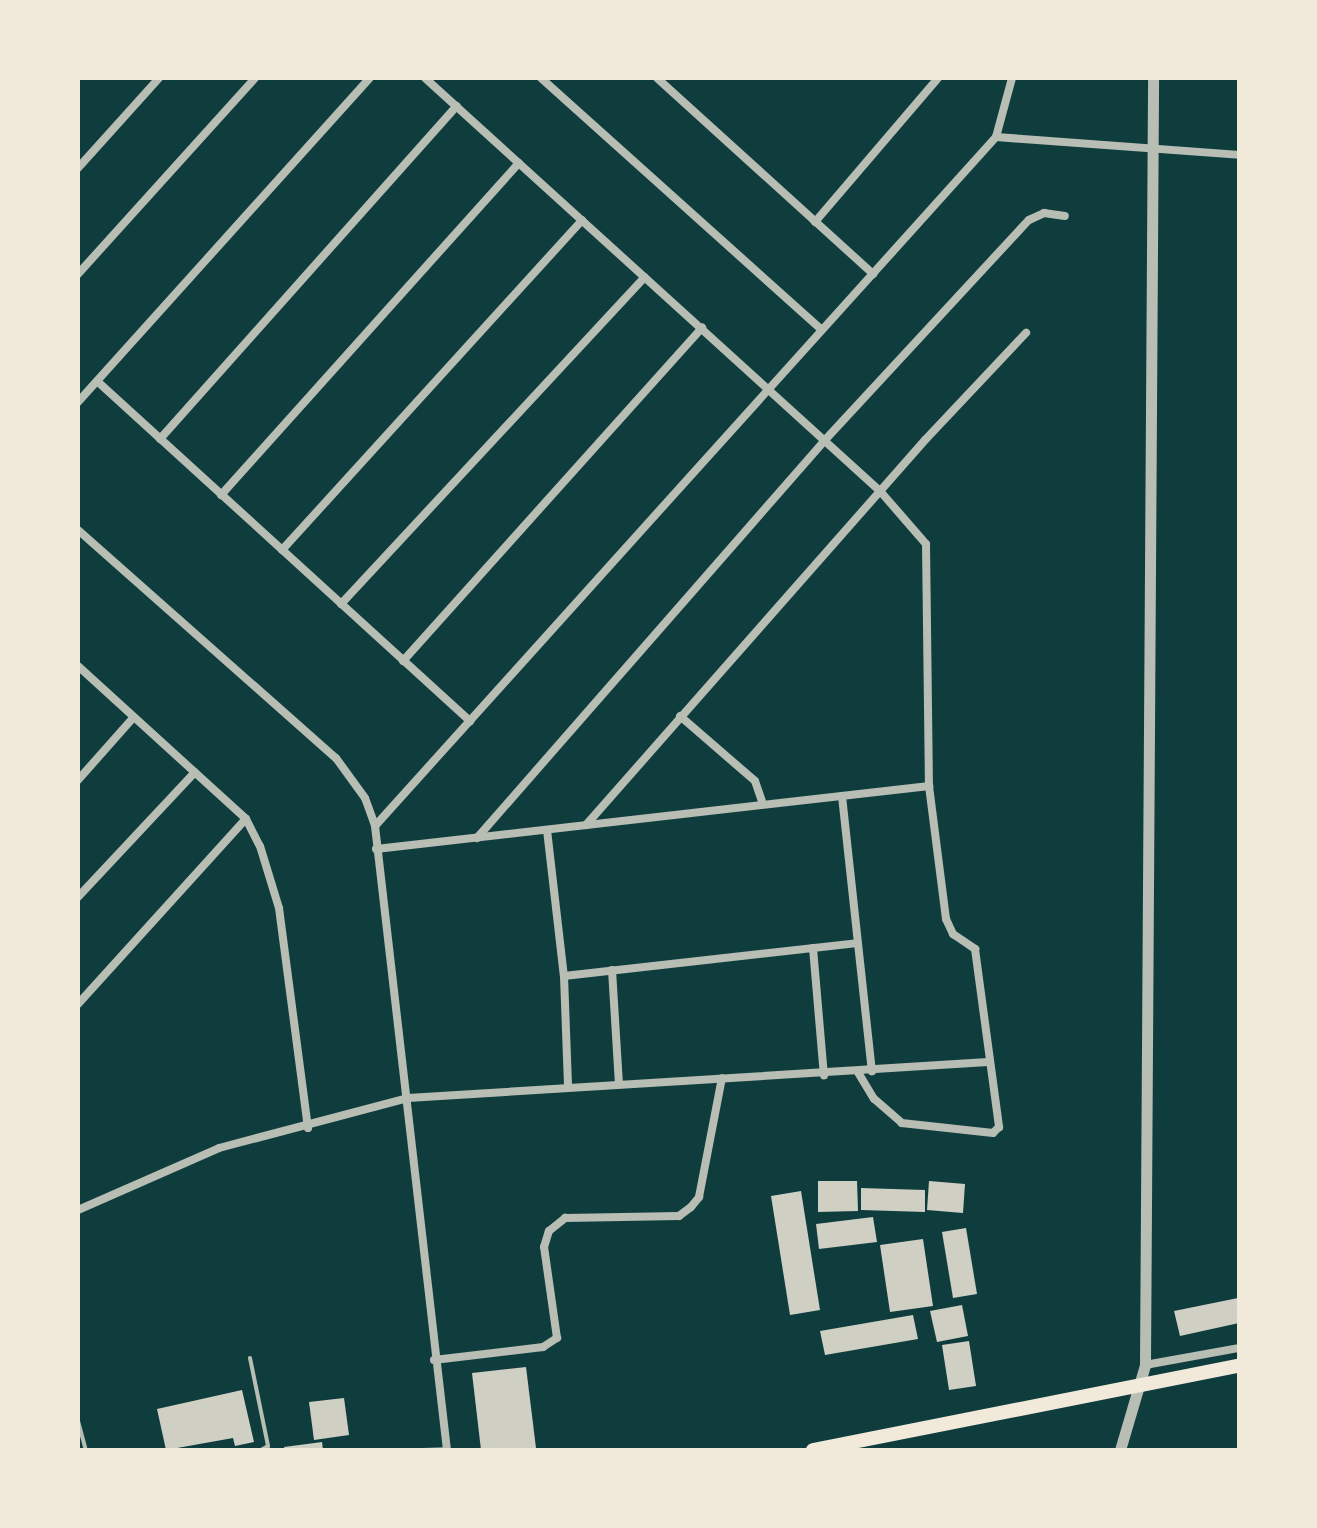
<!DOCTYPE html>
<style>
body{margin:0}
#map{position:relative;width:1317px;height:1528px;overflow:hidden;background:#0f3d3e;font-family:"Public Sans",sans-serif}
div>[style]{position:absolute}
.building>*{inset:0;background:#cfcfc3}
.service>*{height:4px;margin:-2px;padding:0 2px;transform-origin:2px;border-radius:2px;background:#b8beb3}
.minor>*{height:8px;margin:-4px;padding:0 4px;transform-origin:4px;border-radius:4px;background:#b8beb3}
.tertiary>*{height:11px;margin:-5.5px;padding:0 5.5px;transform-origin:5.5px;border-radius:5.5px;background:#b8beb3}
.trunk>*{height:14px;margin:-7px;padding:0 7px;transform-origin:7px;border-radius:7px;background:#f1e9da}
span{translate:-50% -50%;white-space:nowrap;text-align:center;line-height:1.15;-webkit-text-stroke:6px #f1e9da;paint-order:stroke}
.frame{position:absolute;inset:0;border:80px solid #f1e9da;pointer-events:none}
</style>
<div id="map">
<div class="building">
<i style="clip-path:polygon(818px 1181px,857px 1181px,858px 1211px,818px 1212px)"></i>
<i style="clip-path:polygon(929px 1181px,965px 1184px,963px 1213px,927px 1210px)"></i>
<i style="clip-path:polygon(861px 1188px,925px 1190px,925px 1212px,861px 1210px)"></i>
<i style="clip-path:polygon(801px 1191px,820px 1310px,790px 1315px,771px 1196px)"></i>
<i style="clip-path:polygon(873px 1217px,877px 1242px,819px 1249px,816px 1224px)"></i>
<i style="clip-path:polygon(966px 1228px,977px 1294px,953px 1298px,942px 1232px)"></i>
<i style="clip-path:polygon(923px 1239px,933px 1306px,890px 1312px,880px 1245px)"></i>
<i style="clip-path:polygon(1238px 1298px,1239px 1323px,1180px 1336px,1174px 1311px)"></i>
<i style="clip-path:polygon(962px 1305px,968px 1336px,937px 1342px,930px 1311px)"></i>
<i style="clip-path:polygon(913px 1315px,918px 1339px,825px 1355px,820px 1331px)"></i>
<i style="clip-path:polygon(969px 1341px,976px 1386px,949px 1390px,942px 1345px)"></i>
<i style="clip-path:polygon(526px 1367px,536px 1448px,481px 1450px,472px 1373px)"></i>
<i style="clip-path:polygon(242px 1390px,254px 1442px,235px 1446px,233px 1438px,166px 1450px,157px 1409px)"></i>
<i style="clip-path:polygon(344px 1398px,349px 1435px,314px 1440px,309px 1402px)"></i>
<i style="clip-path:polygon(322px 1442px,323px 1450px,285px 1450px,284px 1447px)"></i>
</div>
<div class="service">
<i style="left:250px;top:1358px;width:90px;rotate:78.4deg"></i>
<i style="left:268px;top:1446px;width:8px;rotate:150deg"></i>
<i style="left:78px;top:1421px;width:30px;rotate:75deg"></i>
<i style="left:422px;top:1450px;width:25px;rotate:-2deg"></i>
</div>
<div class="minor">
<i style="left:425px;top:78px;width:614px;rotate:42.23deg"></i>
<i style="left:880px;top:491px;width:70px;rotate:49deg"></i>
<i style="left:926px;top:544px;width:242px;rotate:89.3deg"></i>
<i style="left:929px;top:786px;width:134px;rotate:82.7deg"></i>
<i style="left:946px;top:919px;width:17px;rotate:65deg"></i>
<i style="left:953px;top:934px;width:27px;rotate:34deg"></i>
<i style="left:975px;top:949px;width:180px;rotate:82.3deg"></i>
<i style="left:999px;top:1127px;width:8px;rotate:135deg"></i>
<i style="left:993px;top:1133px;width:92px;rotate:-173.7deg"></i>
<i style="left:902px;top:1123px;width:37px;rotate:-139deg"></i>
<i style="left:874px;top:1099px;width:31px;rotate:-121deg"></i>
<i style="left:541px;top:78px;width:377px;rotate:41.9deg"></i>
<i style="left:657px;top:78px;width:292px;rotate:42.2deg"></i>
<i style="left:996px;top:137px;width:244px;rotate:4.2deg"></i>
<i style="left:78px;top:168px;width:121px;rotate:-48deg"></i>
<i style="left:815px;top:222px;width:189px;rotate:-49.5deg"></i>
<i style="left:78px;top:274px;width:264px;rotate:-47.9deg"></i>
<i style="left:97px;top:381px;width:505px;rotate:42.35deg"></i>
<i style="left:78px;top:402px;width:436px;rotate:-48deg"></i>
<i style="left:160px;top:439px;width:446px;rotate:-48.3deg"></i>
<i style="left:221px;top:495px;width:446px;rotate:-48.1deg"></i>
<i style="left:78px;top:530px;width:344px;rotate:41.5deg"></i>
<i style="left:336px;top:758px;width:49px;rotate:54.1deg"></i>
<i style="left:365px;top:798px;width:30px;rotate:70deg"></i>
<i style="left:375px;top:826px;width:628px;rotate:83.42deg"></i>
<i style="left:282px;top:550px;width:446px;rotate:-47.7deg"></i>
<i style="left:341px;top:604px;width:446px;rotate:-47.1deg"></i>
<i style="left:403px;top:661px;width:448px;rotate:-48.1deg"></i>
<i style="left:78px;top:666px;width:227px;rotate:42.3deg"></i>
<i style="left:246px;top:819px;width:30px;rotate:63deg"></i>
<i style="left:260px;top:846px;width:65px;rotate:73deg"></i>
<i style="left:279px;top:908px;width:222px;rotate:82.5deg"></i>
<i style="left:680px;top:716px;width:99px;rotate:40.9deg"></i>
<i style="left:755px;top:781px;width:21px;rotate:71deg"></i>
<i style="left:78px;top:780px;width:84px;rotate:-48.4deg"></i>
<i style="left:842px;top:796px;width:277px;rotate:83.8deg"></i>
<i style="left:586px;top:825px;width:514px;rotate:-48.63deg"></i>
<i style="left:926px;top:439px;width:146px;rotate:-46.7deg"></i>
<i style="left:375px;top:826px;width:928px;rotate:-47.97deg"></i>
<i style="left:996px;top:137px;width:61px;rotate:-74.8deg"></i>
<i style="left:547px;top:830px;width:147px;rotate:83.4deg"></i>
<i style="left:564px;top:976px;width:111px;rotate:87.9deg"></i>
<i style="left:477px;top:838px;width:529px;rotate:-48.83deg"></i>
<i style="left:825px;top:440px;width:300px;rotate:-47.2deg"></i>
<i style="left:1029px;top:220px;width:17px;rotate:-25deg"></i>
<i style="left:1044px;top:213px;width:21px;rotate:8deg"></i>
<i style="left:376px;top:849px;width:557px;rotate:-6.5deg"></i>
<i style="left:78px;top:897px;width:171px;rotate:-46.9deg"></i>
<i style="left:813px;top:948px;width:128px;rotate:85.1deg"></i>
<i style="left:612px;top:970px;width:113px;rotate:86.5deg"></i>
<i style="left:564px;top:976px;width:295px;rotate:-6.4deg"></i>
<i style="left:78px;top:1004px;width:250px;rotate:-47.8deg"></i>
<i style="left:78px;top:1210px;width:154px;rotate:-23.7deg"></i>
<i style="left:219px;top:1148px;width:196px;rotate:-14.8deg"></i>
<i style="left:408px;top:1098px;width:581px;rotate:-3.55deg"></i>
<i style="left:434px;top:1360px;width:110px;rotate:-6.8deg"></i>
<i style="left:543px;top:1347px;width:17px;rotate:-33deg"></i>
<i style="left:557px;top:1338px;width:92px;rotate:-98.1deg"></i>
<i style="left:544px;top:1247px;width:17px;rotate:-73deg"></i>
<i style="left:549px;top:1231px;width:21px;rotate:-39deg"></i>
<i style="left:565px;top:1218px;width:114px;rotate:-1deg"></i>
<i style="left:679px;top:1216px;width:15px;rotate:-37deg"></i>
<i style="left:691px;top:1207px;width:13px;rotate:-51deg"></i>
<i style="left:699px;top:1197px;width:121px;rotate:-79.1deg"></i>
<i style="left:1145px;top:1365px;width:96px;rotate:-10.3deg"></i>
</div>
<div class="tertiary">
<i style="left:1120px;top:1450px;width:89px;rotate:-73.6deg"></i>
<i style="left:1145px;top:1365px;width:1287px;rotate:-89.64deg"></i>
</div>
<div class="trunk">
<i style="left:813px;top:1450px;width:434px;rotate:-11.2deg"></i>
</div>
<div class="frame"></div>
</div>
